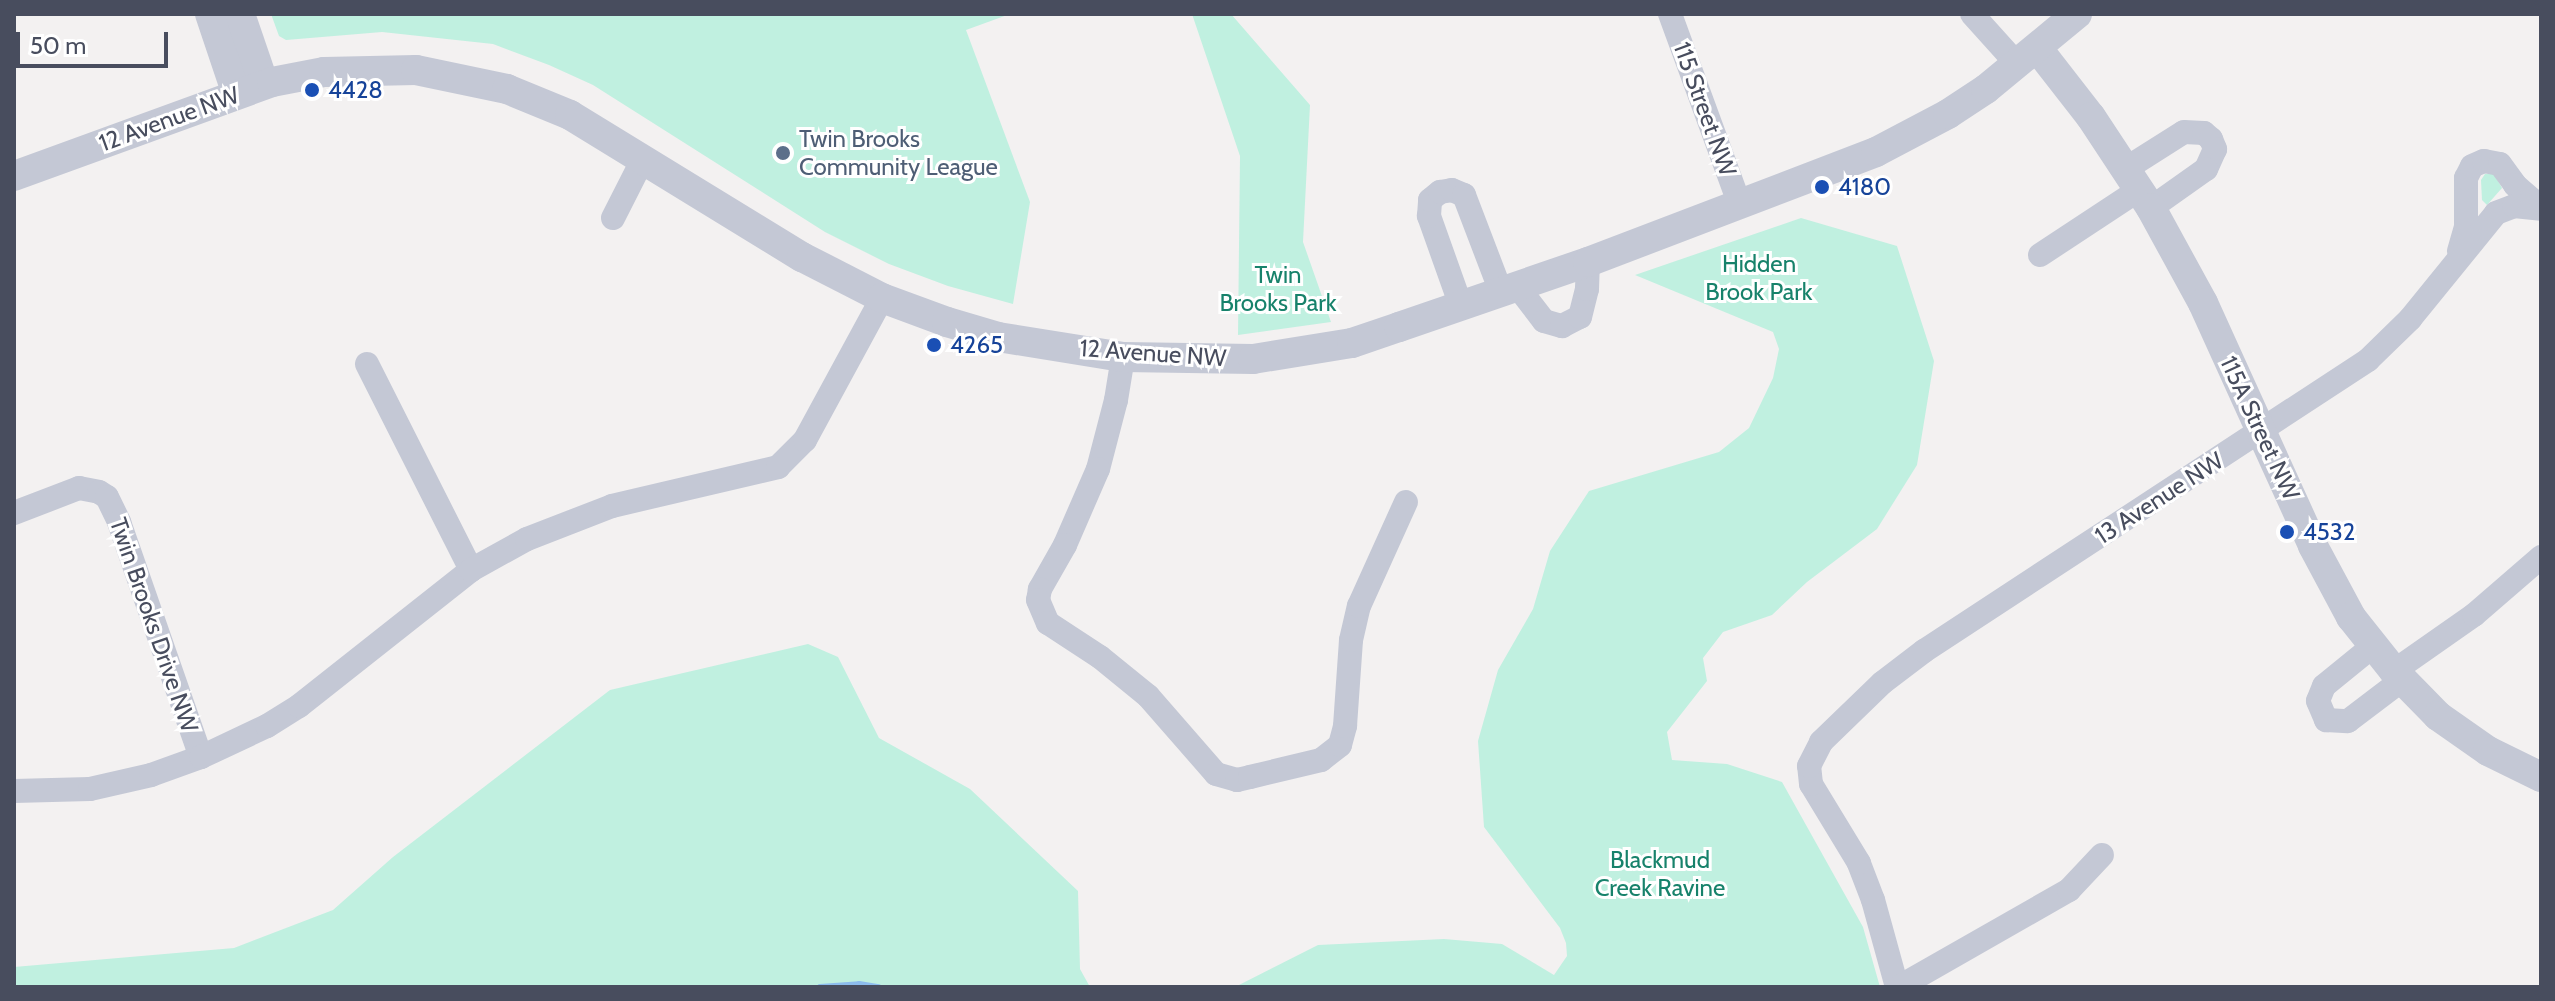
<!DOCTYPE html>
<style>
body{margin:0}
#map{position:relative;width:2555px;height:1001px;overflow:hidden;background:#f3f1f1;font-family:Cabin,sans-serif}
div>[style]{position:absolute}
.green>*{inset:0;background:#c0f0e0}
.stream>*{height:6px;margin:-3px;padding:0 3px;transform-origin:3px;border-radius:3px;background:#8dbded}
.minor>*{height:24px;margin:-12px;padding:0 12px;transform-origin:12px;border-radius:12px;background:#c4c8d5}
.tertiary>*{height:30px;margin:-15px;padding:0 15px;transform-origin:15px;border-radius:15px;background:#c4c8d5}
.dots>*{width:22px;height:22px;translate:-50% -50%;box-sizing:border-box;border:4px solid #fff;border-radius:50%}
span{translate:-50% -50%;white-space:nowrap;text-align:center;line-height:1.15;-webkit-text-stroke:6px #fff;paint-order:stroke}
.transit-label{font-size:24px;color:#164399}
.left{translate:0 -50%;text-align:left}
.street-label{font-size:24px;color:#484d5e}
.service-label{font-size:24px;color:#4e5e75}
.park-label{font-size:24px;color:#17826b}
.frame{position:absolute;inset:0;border:16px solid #484d5e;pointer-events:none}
.scale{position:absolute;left:16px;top:32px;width:152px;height:36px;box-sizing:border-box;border:4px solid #484d5e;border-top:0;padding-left:10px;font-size:24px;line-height:28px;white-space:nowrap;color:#484d5e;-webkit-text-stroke:6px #fff;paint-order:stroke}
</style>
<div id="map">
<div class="green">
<i style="clip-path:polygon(271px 14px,1010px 14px,966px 30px,1030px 202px,1013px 304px,948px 286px,889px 264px,825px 232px,593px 85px,549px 65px,493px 44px,382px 32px,286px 40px,279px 36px)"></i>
<i style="clip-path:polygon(1192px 14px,1231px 14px,1310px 105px,1303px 242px,1331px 322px,1238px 335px,1240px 156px)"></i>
<i style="clip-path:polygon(2485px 174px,2494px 174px,2502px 188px,2487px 205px,2482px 200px,2481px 180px)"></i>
<i style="clip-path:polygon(1801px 218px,1897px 246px,1934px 361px,1917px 465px,1877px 529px,1807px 582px,1772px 615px,1723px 632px,1703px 658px,1707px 681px,1667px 732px,1672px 760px,1727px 764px,1782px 782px,1863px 927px,1880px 987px,1235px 987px,1318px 945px,1444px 939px,1502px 944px,1554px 975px,1567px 956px,1566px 943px,1560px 928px,1484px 827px,1478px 741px,1498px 670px,1533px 609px,1550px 551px,1589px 491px,1719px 452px,1749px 428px,1773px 378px,1779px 349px,1773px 332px,1635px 275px)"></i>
<i style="clip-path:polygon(808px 644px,838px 657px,879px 738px,970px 789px,1078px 891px,1080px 969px,1090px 987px,14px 987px,14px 967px,234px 948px,333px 910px,393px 857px,610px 690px)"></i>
</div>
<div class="stream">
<i style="left:820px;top:987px;width:39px;rotate:-4deg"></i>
<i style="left:859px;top:984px;width:20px;rotate:9deg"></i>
</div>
<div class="minor">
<i style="left:1670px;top:14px;width:203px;rotate:69.9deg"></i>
<i style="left:1972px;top:14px;width:69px;rotate:48deg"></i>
<i style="left:2127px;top:168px;width:67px;rotate:-32.3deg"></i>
<i style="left:2184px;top:132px;width:20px;rotate:3deg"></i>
<i style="left:2204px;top:133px;width:9px;rotate:41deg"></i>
<i style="left:2211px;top:139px;width:11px;rotate:68deg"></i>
<i style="left:2215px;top:149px;width:22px;rotate:114deg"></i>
<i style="left:2206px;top:169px;width:67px;rotate:144.7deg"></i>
<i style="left:613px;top:218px;width:68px;rotate:-63.1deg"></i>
<i style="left:2459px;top:251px;width:25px;rotate:-74deg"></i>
<i style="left:2466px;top:227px;width:49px;rotate:-90deg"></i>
<i style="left:2466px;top:178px;width:13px;rotate:-63deg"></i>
<i style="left:2472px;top:166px;width:13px;rotate:-23deg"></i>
<i style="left:2484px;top:161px;width:16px;rotate:11deg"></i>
<i style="left:2500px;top:164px;width:26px;rotate:54deg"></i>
<i style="left:2515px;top:185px;width:35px;rotate:41deg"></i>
<i style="left:2040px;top:255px;width:120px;rotate:-33.4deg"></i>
<i style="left:1517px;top:286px;width:44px;rotate:52.4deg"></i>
<i style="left:1544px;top:321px;width:19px;rotate:16deg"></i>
<i style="left:1562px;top:326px;width:20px;rotate:-27deg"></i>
<i style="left:1580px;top:317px;width:29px;rotate:-76deg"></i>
<i style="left:1587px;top:289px;width:27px;rotate:-88deg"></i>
<i style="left:1461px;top:306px;width:96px;rotate:-109.6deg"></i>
<i style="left:1429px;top:216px;width:16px;rotate:-86deg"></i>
<i style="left:1430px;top:200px;width:13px;rotate:-39deg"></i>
<i style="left:1440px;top:192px;width:12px;rotate:-9deg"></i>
<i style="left:1452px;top:190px;width:13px;rotate:23deg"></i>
<i style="left:1464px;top:195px;width:104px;rotate:69.1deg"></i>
<i style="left:1123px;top:357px;width:44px;rotate:99.2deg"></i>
<i style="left:1116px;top:400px;width:71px;rotate:104.6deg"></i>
<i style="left:1098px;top:469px;width:83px;rotate:113.5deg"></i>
<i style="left:1065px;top:545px;width:51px;rotate:119.6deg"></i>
<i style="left:1040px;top:589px;width:11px;rotate:100deg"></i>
<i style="left:1038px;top:600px;width:25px;rotate:67deg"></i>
<i style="left:1048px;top:623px;width:62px;rotate:33.2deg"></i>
<i style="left:1100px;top:657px;width:62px;rotate:39.1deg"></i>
<i style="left:1148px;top:696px;width:103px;rotate:48.9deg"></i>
<i style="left:1216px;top:774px;width:22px;rotate:16deg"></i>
<i style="left:1237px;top:780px;width:13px;rotate:-13deg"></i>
<i style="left:1250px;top:777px;width:73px;rotate:-13.5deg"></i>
<i style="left:1321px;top:760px;width:24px;rotate:-38deg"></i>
<i style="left:1340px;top:745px;width:20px;rotate:-75deg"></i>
<i style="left:1345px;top:726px;width:86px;rotate:-86deg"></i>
<i style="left:1351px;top:640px;width:35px;rotate:-77deg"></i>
<i style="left:1359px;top:606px;width:114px;rotate:-65.7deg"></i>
<i style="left:367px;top:364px;width:231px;rotate:63.2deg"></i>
<i style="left:14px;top:513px;width:70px;rotate:-21deg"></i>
<i style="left:79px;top:488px;width:20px;rotate:11deg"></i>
<i style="left:99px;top:492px;width:9px;rotate:32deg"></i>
<i style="left:107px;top:497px;width:28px;rotate:64deg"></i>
<i style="left:119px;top:522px;width:249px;rotate:70.8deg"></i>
<i style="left:2373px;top:646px;width:63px;rotate:140.8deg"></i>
<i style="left:2324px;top:686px;width:16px;rotate:112deg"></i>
<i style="left:2318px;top:701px;width:21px;rotate:67deg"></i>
<i style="left:2326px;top:720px;width:22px;rotate:3deg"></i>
<i style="left:2348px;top:721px;width:68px;rotate:-37.2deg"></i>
<i style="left:2394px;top:671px;width:98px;rotate:-35deg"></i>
<i style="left:2474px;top:615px;width:89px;rotate:-40.9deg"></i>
<i style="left:14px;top:791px;width:76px;rotate:-1.5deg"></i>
<i style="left:90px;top:789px;width:63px;rotate:-12.9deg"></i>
<i style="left:151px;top:775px;width:53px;rotate:-19.8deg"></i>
<i style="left:201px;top:757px;width:73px;rotate:-25.2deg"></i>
<i style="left:267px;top:726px;width:38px;rotate:-32deg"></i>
<i style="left:299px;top:706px;width:219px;rotate:-38.3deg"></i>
<i style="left:471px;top:570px;width:64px;rotate:-29deg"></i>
<i style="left:527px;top:539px;width:91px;rotate:-21.2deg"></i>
<i style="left:612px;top:506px;width:171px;rotate:-13.2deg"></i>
<i style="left:778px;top:467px;width:38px;rotate:-45deg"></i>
<i style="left:805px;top:440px;width:162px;rotate:-61.5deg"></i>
<i style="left:1897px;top:987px;width:90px;rotate:-105.4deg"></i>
<i style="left:1873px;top:900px;width:40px;rotate:-111deg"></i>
<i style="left:1859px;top:863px;width:92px;rotate:-121.3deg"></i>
<i style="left:1811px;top:784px;width:18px;rotate:-96deg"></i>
<i style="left:1809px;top:766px;width:27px;rotate:-63deg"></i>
<i style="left:1821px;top:742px;width:85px;rotate:-44deg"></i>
<i style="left:1882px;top:683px;width:53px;rotate:-37.3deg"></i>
<i style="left:1924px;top:651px;width:531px;rotate:-33.24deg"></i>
<i style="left:2368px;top:360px;width:59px;rotate:-44.3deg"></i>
<i style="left:2410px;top:319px;width:136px;rotate:-50.9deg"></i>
<i style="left:2496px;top:213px;width:19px;rotate:-21deg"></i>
<i style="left:2514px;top:206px;width:27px;rotate:6deg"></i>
<i style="left:1899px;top:987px;width:196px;rotate:-29.7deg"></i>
<i style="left:2069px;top:890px;width:48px;rotate:-46.7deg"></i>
</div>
<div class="tertiary">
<i style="left:210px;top:14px;width:84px;rotate:71.4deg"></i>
<i style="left:240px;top:14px;width:74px;rotate:71.1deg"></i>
<i style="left:2038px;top:49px;width:86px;rotate:52.1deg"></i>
<i style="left:2091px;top:117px;width:109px;rotate:56.6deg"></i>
<i style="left:2151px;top:208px;width:108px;rotate:61.3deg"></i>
<i style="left:2203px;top:303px;width:267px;rotate:65.6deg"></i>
<i style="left:2313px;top:546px;width:81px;rotate:61.8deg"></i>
<i style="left:2351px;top:617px;width:69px;rotate:51.5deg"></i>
<i style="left:2394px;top:671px;width:63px;rotate:45.6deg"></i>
<i style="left:2438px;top:716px;width:61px;rotate:35deg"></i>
<i style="left:2488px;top:751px;width:59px;rotate:26.1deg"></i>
<i style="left:14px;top:176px;width:275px;rotate:-20deg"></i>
<i style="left:272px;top:82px;width:53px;rotate:-10.9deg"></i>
<i style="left:324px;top:72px;width:92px;rotate:-1.2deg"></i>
<i style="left:416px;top:70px;width:93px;rotate:11.8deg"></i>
<i style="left:507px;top:89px;width:68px;rotate:22.4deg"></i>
<i style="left:570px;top:115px;width:272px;rotate:31.5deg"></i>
<i style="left:802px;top:257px;width:90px;rotate:27.1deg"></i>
<i style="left:882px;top:298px;width:69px;rotate:20.3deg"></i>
<i style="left:947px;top:322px;width:53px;rotate:16.4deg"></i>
<i style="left:998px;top:337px;width:127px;rotate:9.1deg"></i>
<i style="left:1123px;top:357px;width:130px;rotate:0.9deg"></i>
<i style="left:1253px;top:359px;width:100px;rotate:-9.2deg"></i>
<i style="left:1352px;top:343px;width:50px;rotate:-18.8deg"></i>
<i style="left:1399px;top:327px;width:200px;rotate:-19deg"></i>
<i style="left:1588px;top:262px;width:308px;rotate:-20.9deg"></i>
<i style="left:1876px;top:152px;width:81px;rotate:-27.8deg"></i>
<i style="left:1948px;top:114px;width:45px;rotate:-33.3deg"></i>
<i style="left:1986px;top:89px;width:118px;rotate:-39.5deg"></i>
</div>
<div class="dots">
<i style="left:312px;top:90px;background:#1a4fb4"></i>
<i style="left:783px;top:153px;background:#5c6f8a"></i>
<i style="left:1822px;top:187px;background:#1a4fb4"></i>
<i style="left:934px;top:345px;background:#1a4fb4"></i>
<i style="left:2287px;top:532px;background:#1a4fb4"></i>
</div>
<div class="transit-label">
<span class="left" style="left:328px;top:90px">4428</span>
<span class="left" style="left:1838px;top:187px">4180</span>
<span class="left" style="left:950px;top:345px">4265</span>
<span class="left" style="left:2303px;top:532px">4532</span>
</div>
<div class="street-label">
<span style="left:1705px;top:109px;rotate:70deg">115 Street NW</span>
<span style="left:169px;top:119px;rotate:-20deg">12 Avenue NW</span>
<span style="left:1153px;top:353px;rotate:4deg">12 Avenue NW</span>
<span style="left:2260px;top:428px;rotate:65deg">115A Street NW</span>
<span style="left:2159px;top:498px;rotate:-33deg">13 Avenue NW</span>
<span style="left:154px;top:625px;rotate:71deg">Twin Brooks Drive NW</span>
</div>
<div class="service-label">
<span class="left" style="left:799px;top:153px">Twin Brooks<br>Community League</span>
</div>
<div class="park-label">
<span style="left:1759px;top:278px">Hidden<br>Brook Park</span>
<span style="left:1278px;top:289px">Twin<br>Brooks Park</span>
<span style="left:1660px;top:874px">Blackmud<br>Creek Ravine</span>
</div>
<div class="frame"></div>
<div class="scale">50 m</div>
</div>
